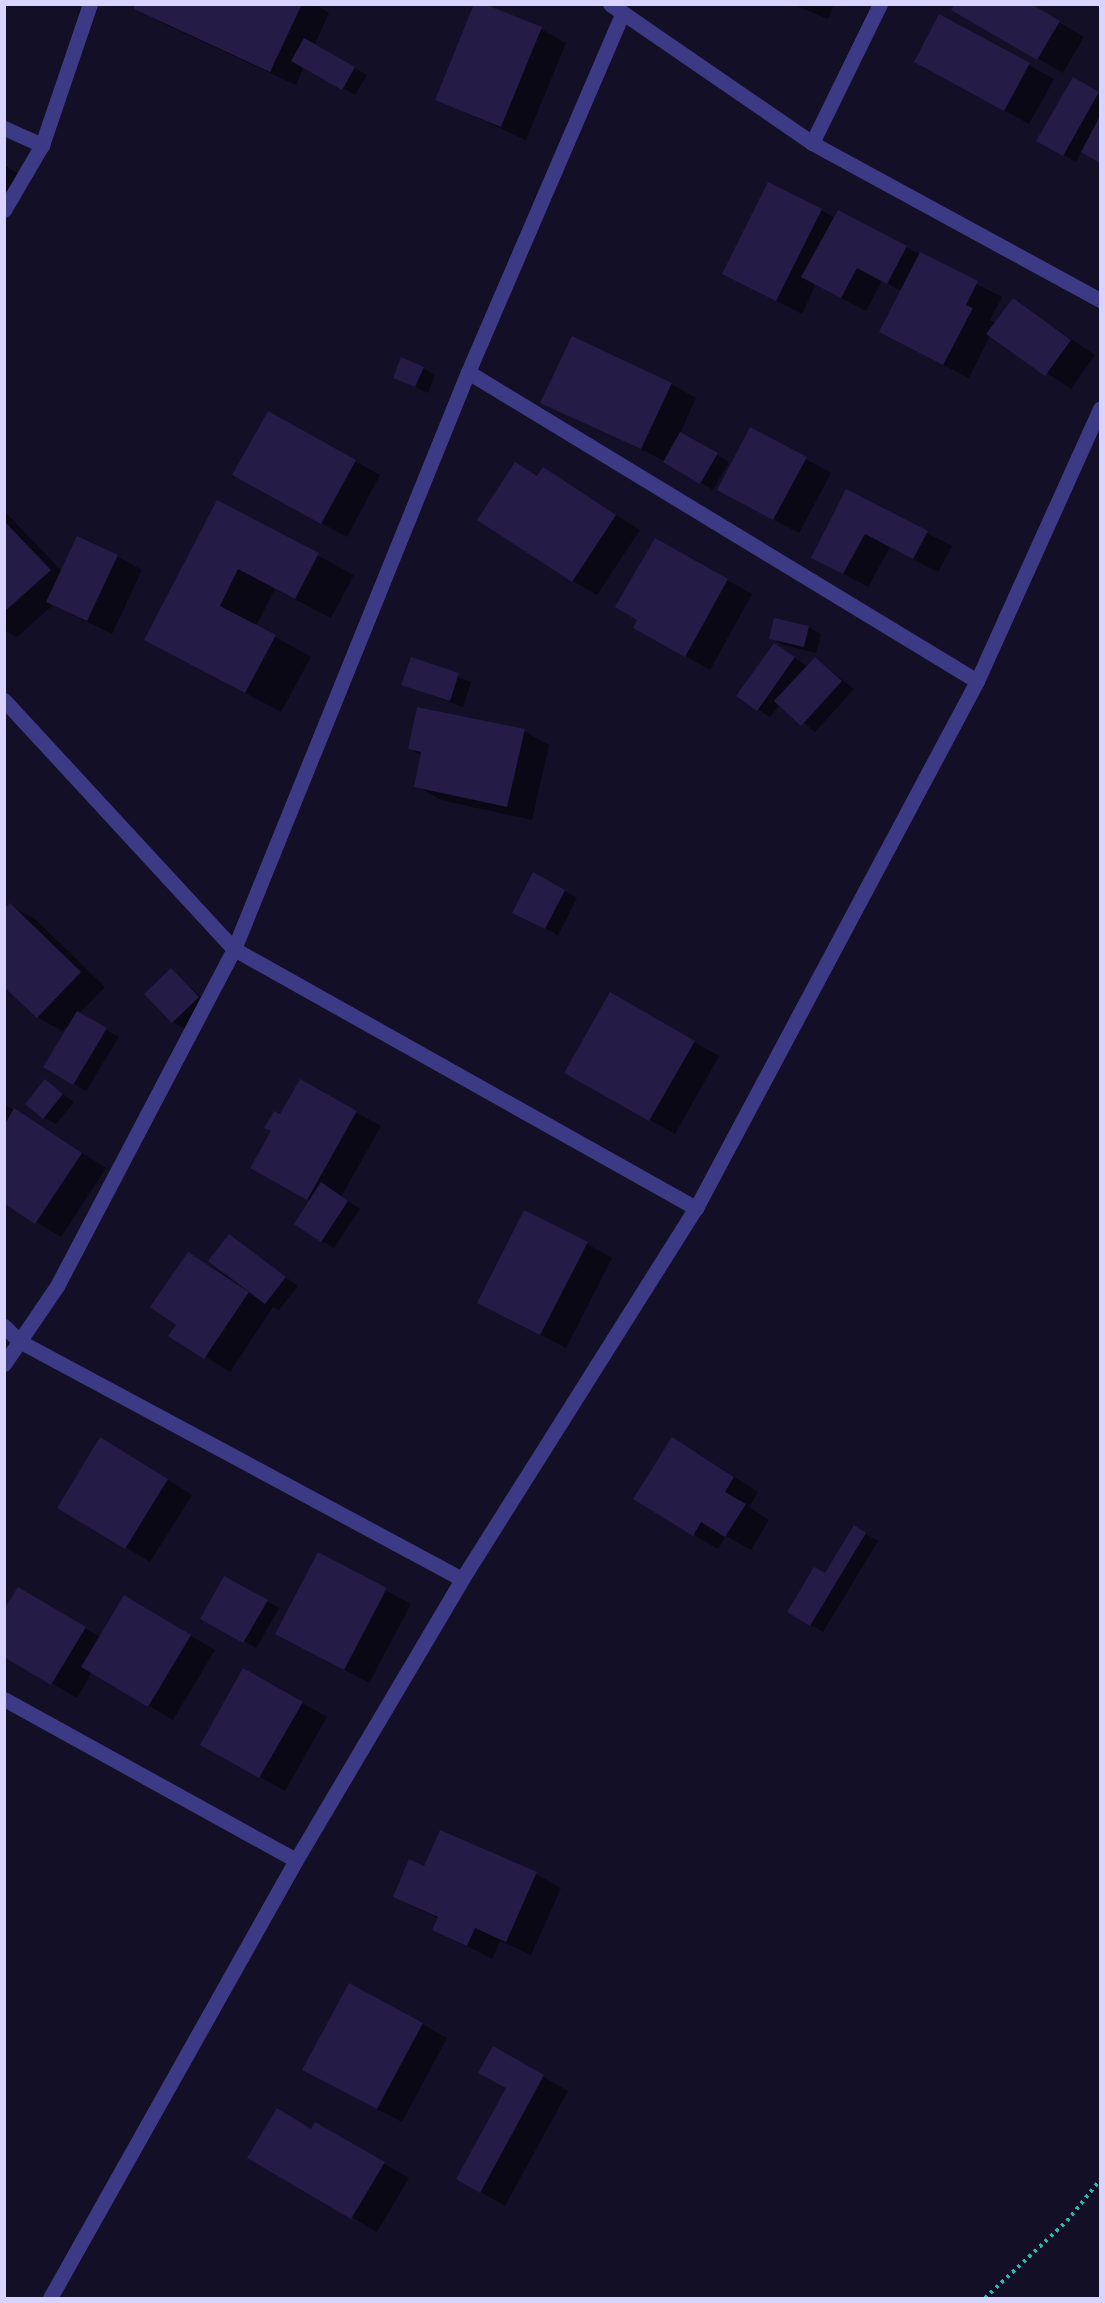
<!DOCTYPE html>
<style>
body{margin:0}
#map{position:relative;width:1105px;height:2303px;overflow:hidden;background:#130f26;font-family:"PT Sans Narrow",sans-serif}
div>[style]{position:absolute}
.shadow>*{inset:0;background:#0007}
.building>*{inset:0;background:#241b47}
.path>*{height:4px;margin-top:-2px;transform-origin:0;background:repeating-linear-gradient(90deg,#2fb8b0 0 3px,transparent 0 7.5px)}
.minor>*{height:15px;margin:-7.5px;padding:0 7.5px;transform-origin:7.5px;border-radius:7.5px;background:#3d3a85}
span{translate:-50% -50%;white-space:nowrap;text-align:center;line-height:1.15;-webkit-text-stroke:4.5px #130f26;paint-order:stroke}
.frame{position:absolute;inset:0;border:6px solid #d9d4ff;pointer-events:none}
</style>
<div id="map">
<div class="shadow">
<i style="clip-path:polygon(137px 4px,315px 4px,329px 13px,314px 46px,367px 75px,355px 95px,304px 67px,296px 85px,160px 22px,135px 8px)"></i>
<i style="clip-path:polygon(792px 4px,834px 4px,828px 19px)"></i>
<i style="clip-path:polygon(1028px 4px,1084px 37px,1063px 73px,953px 10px)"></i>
<i style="clip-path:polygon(541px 29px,566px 43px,526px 140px,437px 99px)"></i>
<i style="clip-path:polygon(1029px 65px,1054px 79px,1029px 124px,940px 75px)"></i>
<i style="clip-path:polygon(1073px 79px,1100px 95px,1100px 162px,1082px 151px,1076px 162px,1039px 141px)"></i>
<i style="clip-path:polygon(4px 165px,21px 175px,4px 201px)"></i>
<i style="clip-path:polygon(821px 210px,835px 218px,838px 212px,1002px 297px,990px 320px,996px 323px,1013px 300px,1095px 355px,1071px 389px,990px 335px,969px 378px,906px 346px,902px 291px,882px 281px,866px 311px,816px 284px,802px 314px,724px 274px)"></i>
<i style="clip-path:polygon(423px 368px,435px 375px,428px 393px,394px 377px)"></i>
<i style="clip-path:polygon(671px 384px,696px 398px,680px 433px,729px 462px,713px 490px,665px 461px,542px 402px)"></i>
<i style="clip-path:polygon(269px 413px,380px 475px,347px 537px,259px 489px)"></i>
<i style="clip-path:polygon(751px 429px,831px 473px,799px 533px,743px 504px)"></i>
<i style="clip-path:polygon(543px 469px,640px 530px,597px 595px,573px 581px,538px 477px)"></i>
<i style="clip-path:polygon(847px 491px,952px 546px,938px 572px,890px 547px,868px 587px,813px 557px)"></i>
<i style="clip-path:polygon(218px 502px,354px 575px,331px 618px,275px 589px,256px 626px,311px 657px,281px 712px,146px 640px)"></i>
<i style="clip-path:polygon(4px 511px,62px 571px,117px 556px,142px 570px,112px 634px,53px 605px,17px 637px,4px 630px)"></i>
<i style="clip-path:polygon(655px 540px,752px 594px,710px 670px,635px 627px)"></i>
<i style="clip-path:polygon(808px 627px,821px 634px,816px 653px,783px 645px,771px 638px)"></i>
<i style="clip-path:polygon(786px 652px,808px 667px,816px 659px,854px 689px,815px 732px,780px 704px,770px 717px,738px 696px)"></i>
<i style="clip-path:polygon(412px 659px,471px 682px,463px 707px,403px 684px)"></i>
<i style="clip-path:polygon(524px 731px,549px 745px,532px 820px,441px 800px,416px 786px,422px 756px,410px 749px)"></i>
<i style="clip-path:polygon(564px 891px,577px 898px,558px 935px,526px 919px)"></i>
<i style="clip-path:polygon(10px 905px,35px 919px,105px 987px,79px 1014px,119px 1037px,86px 1091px,45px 1067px,70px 1024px,62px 1031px,37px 1017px)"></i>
<i style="clip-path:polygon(171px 970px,210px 1005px,185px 1029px,172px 1022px)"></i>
<i style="clip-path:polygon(610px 994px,719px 1056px,675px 1134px,566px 1072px)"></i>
<i style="clip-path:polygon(45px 1081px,74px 1102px,56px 1124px,44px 1117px)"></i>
<i style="clip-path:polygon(300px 1081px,381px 1126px,341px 1197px,360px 1209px,334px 1248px,322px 1241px,311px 1201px,252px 1168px)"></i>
<i style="clip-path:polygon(4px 1104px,106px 1168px,61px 1237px,4px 1202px)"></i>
<i style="clip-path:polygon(229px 1236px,298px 1286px,279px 1310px,273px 1307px,230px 1372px,171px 1335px,178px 1325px,188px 1254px,240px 1283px)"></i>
<i style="clip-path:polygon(587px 1244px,612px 1258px,566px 1348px,479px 1303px)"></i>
<i style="clip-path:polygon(126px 1453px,192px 1495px,150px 1562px,59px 1507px)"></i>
<i style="clip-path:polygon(697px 1453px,758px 1492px,749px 1507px,769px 1520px,751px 1550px,726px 1536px,718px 1549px,694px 1535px)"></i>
<i style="clip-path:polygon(854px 1527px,878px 1541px,823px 1632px,789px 1612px,825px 1575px)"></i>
<i style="clip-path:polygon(318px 1554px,411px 1604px,369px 1683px,277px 1634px)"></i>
<i style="clip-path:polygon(225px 1578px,279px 1608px,256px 1648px,202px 1618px)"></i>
<i style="clip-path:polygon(19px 1589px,100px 1637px,124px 1597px,215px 1650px,173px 1720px,92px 1672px,77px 1698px,4px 1655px)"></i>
<i style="clip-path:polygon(244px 1670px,327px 1717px,285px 1791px,202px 1744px)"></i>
<i style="clip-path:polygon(425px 1868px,536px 1874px,561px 1888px,531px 1955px,500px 1941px,492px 1959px,434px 1929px,439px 1919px,394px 1897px)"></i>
<i style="clip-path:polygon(422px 2024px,447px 2038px,402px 2122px,329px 2084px)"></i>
<i style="clip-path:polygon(493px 2048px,568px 2091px,505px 2206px,458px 2179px,508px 2088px)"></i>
<i style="clip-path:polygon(316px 2124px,409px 2178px,377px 2232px,249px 2158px,312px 2131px)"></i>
</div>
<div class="building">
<i style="clip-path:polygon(135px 4px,302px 4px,270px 72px,134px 9px)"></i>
<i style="clip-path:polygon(474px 4px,484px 4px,542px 27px,501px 127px,435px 100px)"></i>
<i style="clip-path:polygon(955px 4px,1031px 4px,1060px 21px,1037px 60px,951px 10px)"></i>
<i style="clip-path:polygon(939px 14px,1030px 63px,1004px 111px,914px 62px)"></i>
<i style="clip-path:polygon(304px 38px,355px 67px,342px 90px,291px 61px)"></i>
<i style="clip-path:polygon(1073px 77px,1099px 92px,1063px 156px,1036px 141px)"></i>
<i style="clip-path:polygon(1100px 116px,1100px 163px,1081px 152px)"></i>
<i style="clip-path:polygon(768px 182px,822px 209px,776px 301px,722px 274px)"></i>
<i style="clip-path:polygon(838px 210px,907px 246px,887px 284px,857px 268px,841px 298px,801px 277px)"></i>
<i style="clip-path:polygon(920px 252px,978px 281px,966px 305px,973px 308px,943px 365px,879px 332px)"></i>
<i style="clip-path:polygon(1013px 298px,1071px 340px,1045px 376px,986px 334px)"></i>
<i style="clip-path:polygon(572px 336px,672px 383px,641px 449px,540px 403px)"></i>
<i style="clip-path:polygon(401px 357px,424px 367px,415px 387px,393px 378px)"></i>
<i style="clip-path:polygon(268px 411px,356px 460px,321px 524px,232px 475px)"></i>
<i style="clip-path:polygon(750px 427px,807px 457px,773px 520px,717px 490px)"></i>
<i style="clip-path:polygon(680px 432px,718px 453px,700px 484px,663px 462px)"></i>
<i style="clip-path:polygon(515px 462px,537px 476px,543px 467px,616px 515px,572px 582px,477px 520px)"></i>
<i style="clip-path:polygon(846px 489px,928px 531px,913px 559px,865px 534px,843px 574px,811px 558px)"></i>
<i style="clip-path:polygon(217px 500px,319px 553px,295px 599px,238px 569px,220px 606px,276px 635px,245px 693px,144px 640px)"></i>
<i style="clip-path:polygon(4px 521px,51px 570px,4px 612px)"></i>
<i style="clip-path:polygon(77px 536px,118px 555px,87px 621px,46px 602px)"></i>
<i style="clip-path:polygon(655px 538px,728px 579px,685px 657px,633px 628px,637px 620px,615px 607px)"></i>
<i style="clip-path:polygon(774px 618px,809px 626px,804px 647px,769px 639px)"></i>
<i style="clip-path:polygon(774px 643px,795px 657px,757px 711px,736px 696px)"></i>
<i style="clip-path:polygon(411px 657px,459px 673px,450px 701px,401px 685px)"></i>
<i style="clip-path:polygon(815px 657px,842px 681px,801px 726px,774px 701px)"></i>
<i style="clip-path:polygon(417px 707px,525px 729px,507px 807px,414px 787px,421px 752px,408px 749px)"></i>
<i style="clip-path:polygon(533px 872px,565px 890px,545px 929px,512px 913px)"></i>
<i style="clip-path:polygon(10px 903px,81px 972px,37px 1018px,4px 987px,4px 909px)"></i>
<i style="clip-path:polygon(171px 968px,199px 997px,172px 1023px,144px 994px)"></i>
<i style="clip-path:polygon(610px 992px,695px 1041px,649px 1121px,564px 1073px)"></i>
<i style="clip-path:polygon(77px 1011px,107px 1028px,73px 1085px,43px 1067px)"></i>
<i style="clip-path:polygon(45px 1079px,63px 1094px,43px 1119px,25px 1104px)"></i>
<i style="clip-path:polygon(300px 1079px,357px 1111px,307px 1200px,250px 1168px,271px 1131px,264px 1128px,274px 1111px,280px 1114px)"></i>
<i style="clip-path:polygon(14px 1108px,82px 1153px,35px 1224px,5px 1204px,5px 1124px)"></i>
<i style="clip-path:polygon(321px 1182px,348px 1201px,321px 1242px,294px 1224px)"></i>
<i style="clip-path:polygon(524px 1210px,588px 1242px,540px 1335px,477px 1303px)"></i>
<i style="clip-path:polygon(229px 1234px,286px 1277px,265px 1304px,208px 1261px)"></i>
<i style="clip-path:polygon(188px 1252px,249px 1292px,204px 1359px,168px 1336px,176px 1325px,150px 1307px)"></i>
<i style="clip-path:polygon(100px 1437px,168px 1479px,125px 1549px,57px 1508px)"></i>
<i style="clip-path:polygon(672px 1437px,734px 1477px,725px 1492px,746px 1504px,725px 1537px,701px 1522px,693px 1536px,633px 1499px)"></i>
<i style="clip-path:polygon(854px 1525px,866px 1533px,810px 1626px,787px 1612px,814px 1567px,825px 1573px)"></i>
<i style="clip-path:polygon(318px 1552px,387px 1588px,344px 1670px,275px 1634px)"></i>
<i style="clip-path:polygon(224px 1576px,268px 1600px,243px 1643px,200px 1619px)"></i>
<i style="clip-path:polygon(18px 1587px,86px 1627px,51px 1685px,4px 1657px,4px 1609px)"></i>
<i style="clip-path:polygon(124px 1595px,191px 1635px,148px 1707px,81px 1667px)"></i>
<i style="clip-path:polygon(243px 1668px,303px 1702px,259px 1778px,200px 1745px)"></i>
<i style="clip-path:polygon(440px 1830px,537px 1872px,506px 1942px,475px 1928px,467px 1946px,432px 1930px,438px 1917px,393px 1897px,409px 1859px,424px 1866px)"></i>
<i style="clip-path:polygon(349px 1983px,423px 2023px,377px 2109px,302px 2070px)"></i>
<i style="clip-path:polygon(493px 2046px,544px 2075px,480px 2193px,456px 2179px,506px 2088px,478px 2073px)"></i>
<i style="clip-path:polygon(277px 2108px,311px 2129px,315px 2122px,385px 2162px,351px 2219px,247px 2158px)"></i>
</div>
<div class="path">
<i style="left:985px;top:2298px;width:112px;rotate:-43.2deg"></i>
<i style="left:1067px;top:2221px;width:53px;rotate:-51.2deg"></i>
</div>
<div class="minor">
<i style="left:610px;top:4px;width:245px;rotate:34.5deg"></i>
<i style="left:812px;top:143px;width:328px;rotate:28.6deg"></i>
<i style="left:4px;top:128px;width:42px;rotate:24.1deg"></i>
<i style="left:812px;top:143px;width:155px;rotate:-63.9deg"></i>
<i style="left:4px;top:210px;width:75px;rotate:-59.7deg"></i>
<i style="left:42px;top:145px;width:149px;rotate:-71.2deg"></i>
<i style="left:468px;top:372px;width:595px;rotate:31.26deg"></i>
<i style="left:4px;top:700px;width:339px;rotate:47.3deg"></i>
<i style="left:234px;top:949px;width:530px;rotate:29.28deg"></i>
<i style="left:4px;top:1326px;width:21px;rotate:45deg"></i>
<i style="left:19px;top:1341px;width:503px;rotate:28.25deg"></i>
<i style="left:4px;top:1364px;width:94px;rotate:-55.8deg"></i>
<i style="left:57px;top:1286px;width:381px;rotate:-62.3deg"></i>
<i style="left:234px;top:949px;width:623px;rotate:-67.93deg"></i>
<i style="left:468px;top:372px;width:389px;rotate:-66.7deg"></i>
<i style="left:4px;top:1699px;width:333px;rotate:28.9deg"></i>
<i style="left:50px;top:2298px;width:502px;rotate:-60.68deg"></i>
<i style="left:296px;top:1860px;width:326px;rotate:-59.4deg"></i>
<i style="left:462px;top:1579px;width:439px;rotate:-57.8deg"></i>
<i style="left:696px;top:1208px;width:597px;rotate:-61.93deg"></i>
<i style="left:977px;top:681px;width:299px;rotate:-65.7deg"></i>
</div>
<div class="frame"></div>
</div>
